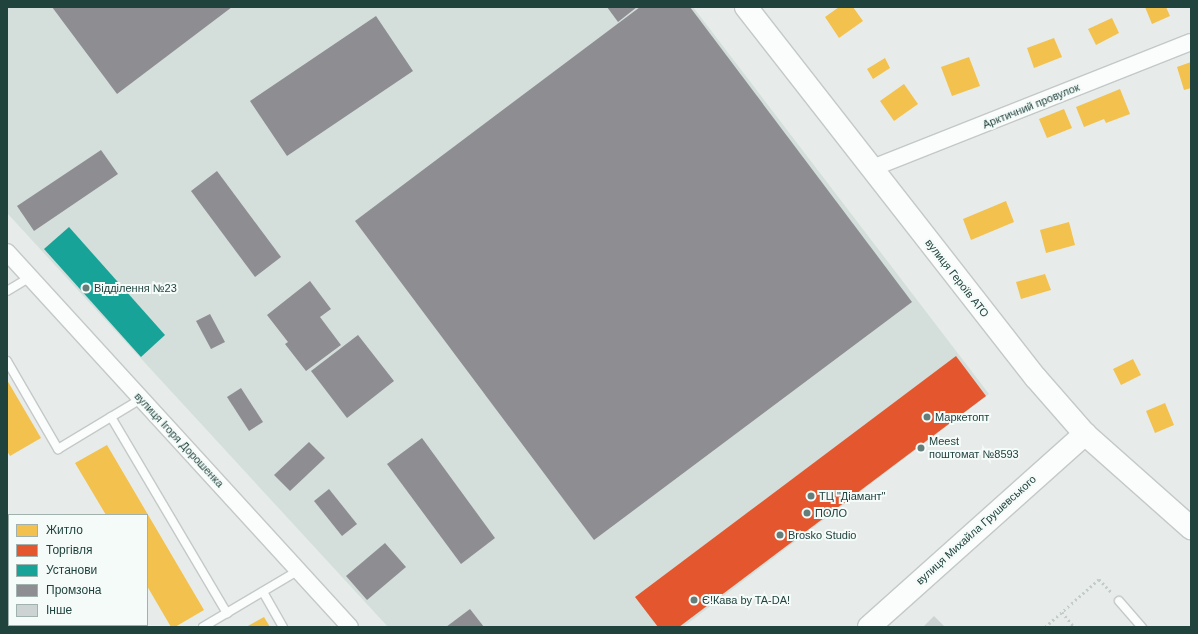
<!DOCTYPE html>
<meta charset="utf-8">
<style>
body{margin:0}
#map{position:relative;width:1198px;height:634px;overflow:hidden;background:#e7ecea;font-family:Arial,sans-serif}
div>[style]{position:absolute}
.built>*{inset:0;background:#d4dfdb}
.homes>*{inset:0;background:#f2c14e}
.shops>*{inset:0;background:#e4572e}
.public>*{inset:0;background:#17a398}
.industry>*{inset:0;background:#8d8d92}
.building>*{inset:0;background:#cdd3d2}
.path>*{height:2.5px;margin-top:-1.25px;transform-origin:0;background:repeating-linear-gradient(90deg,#c2ccca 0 2px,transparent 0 5px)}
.roads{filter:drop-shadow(1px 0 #c4c9c8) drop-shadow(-1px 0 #c4c9c8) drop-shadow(0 1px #c4c9c8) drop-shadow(0 -1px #c4c9c8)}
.lane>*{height:8px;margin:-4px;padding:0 4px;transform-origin:4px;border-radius:4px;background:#fbfcfc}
.street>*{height:16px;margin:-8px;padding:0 8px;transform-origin:8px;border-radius:8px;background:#fbfcfc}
.secondary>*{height:22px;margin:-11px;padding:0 11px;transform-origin:11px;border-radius:11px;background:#fbfcfc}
.dots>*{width:11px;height:11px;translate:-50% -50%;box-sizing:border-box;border:2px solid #f5fbf9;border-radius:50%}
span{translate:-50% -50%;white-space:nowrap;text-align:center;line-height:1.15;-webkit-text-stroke:4px #f5fbf9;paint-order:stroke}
.street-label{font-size:11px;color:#21433e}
.poi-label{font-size:11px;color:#21433e}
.left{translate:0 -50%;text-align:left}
.frame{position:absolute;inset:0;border:8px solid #21433e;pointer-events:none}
.legend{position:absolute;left:8px;top:514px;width:140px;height:112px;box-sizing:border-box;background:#f5fbf9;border:1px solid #a0b1ae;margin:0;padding:5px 7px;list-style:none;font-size:12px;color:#21433e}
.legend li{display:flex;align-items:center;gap:8px;height:20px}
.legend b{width:20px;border:1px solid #a0b1ae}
</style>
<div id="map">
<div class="built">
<i style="clip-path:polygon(7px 7px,693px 7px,989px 394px,683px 627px,388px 627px,7px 213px)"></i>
</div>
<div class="homes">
<i style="clip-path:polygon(839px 7px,853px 7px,863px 21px,839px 38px,825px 17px)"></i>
<i style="clip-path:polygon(1145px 7px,1166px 7px,1170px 16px,1152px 24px)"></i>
<i style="clip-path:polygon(1112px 18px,1119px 33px,1096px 45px,1088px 29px)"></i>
<i style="clip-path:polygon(1054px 38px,1062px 57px,1034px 68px,1027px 48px)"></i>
<i style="clip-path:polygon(969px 57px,980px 86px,952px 96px,941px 67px)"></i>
<i style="clip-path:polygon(885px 58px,890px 68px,873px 79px,867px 69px)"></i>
<i style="clip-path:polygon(1191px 62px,1191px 88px,1184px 90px,1177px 67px)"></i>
<i style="clip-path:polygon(904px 84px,918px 104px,894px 121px,880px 101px)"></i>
<i style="clip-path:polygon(1120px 89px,1130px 114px,1106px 123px,1104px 119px,1084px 127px,1076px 107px)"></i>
<i style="clip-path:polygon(1064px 109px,1072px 128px,1047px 138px,1039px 119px)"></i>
<i style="clip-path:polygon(1006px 201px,1014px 222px,971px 240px,963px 219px)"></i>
<i style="clip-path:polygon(1069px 222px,1075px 245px,1046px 253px,1040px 230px)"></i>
<i style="clip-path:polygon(1045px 274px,1051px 290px,1021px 299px,1016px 282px)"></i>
<i style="clip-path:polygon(1133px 359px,1141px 375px,1121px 385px,1113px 369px)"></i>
<i style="clip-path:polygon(7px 380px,41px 438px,10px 456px,7px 451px)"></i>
<i style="clip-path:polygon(1165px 403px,1174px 425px,1155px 433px,1146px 411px)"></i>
<i style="clip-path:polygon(107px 445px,204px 610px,175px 627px,171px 627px,147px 586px,147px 515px,106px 515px,75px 463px)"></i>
<i style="clip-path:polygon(264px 617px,270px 627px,246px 627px)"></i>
</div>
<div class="shops">
<i style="clip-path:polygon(956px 356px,986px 396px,679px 627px,658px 627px,635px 597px)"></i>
</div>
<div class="public">
<i style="clip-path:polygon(69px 227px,165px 335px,141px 357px,44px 249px)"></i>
</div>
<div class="industry">
<i style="clip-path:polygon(52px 7px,232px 7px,117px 94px)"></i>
<i style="clip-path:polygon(607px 7px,637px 7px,618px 22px)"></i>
<i style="clip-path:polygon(640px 7px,690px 7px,912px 302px,594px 540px,355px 221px)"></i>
<i style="clip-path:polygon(376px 16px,413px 71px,287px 156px,250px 101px)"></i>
<i style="clip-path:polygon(101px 150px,118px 174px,34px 231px,17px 206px)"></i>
<i style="clip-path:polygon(217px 171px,281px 257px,255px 277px,191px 191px)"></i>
<i style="clip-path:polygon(310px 281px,331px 309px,320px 317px,341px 345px,306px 371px,285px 344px,288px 342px,267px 315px)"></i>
<i style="clip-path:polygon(210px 314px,225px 342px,211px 349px,196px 321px)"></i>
<i style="clip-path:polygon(358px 335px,394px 381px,347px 418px,311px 371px)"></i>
<i style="clip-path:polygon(241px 388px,263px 422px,249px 431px,227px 397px)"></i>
<i style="clip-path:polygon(422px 438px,495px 538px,461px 564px,387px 464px)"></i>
<i style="clip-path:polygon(309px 442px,325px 458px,290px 491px,274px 475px)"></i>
<i style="clip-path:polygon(329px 489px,357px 524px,342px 536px,314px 501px)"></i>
<i style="clip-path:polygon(385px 543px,406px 567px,367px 600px,346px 576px)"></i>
<i style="clip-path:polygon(470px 609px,484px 627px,446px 627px)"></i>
</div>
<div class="building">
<i style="clip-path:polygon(934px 616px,945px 627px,923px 627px)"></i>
</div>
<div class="path">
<i style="left:1062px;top:612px;width:19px;rotate:51deg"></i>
<i style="left:1045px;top:627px;width:72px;rotate:-41.6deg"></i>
<i style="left:1099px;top:579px;width:18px;rotate:47deg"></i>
</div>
<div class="roads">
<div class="lane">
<i style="left:7px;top:291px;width:27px;rotate:-31deg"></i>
<i style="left:7px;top:361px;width:102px;rotate:59.9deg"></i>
<i style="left:58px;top:449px;width:97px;rotate:-31.1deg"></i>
<i style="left:111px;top:417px;width:228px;rotate:59.4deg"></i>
<i style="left:263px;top:592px;width:40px;rotate:60.3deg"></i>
<i style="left:1119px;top:601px;width:35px;rotate:49deg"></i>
<i style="left:203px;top:627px;width:112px;rotate:-30.7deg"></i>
</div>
<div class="street">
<i style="left:870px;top:169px;width:345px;rotate:-21.6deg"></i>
<i style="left:7px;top:252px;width:508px;rotate:47.55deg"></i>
</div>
<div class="secondary">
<i style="left:746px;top:7px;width:471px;rotate:52deg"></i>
<i style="left:1036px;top:378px;width:74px;rotate:48.8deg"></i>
<i style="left:1085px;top:434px;width:142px;rotate:41.6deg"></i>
<i style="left:869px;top:627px;width:290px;rotate:-41.8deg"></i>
</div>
</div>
<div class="dots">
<i style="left:86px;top:288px;background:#667e7a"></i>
<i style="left:927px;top:417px;background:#667e7a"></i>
<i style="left:921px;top:448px;background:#667e7a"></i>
<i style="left:811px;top:496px;background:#667e7a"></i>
<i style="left:807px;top:513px;background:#667e7a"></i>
<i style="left:780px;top:535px;background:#667e7a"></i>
<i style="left:694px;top:600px;background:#667e7a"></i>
</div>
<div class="street-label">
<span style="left:1031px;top:106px;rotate:-22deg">Арктичний провулок</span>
<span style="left:957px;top:278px;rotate:52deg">вулиця Героїв АТО</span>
<span style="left:179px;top:440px;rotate:47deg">вулиця Ігоря Дорошенка</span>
<span style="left:976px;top:530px;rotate:-42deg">вулиця Михайла Грушевського</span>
</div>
<div class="poi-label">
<span class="left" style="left:94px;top:288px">Відділення №23</span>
<span class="left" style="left:935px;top:417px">Маркетопт</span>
<span class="left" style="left:929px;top:448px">Meest<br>поштомат №8593</span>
<span class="left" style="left:819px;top:496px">ТЦ "Діамант"</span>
<span class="left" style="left:815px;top:513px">ПОЛО</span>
<span class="left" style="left:788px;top:535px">Brosko Studio</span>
<span class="left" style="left:702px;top:600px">Є!Кава by TA-DA!</span>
</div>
<div class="frame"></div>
<ul class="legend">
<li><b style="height:11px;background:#f2c14e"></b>Житло</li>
<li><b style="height:11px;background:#e4572e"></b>Торгівля</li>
<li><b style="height:11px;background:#17a398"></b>Установи</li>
<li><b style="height:11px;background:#8d8d92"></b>Промзона</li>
<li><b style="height:11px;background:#cdd3d2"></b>Інше</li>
</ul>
</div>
